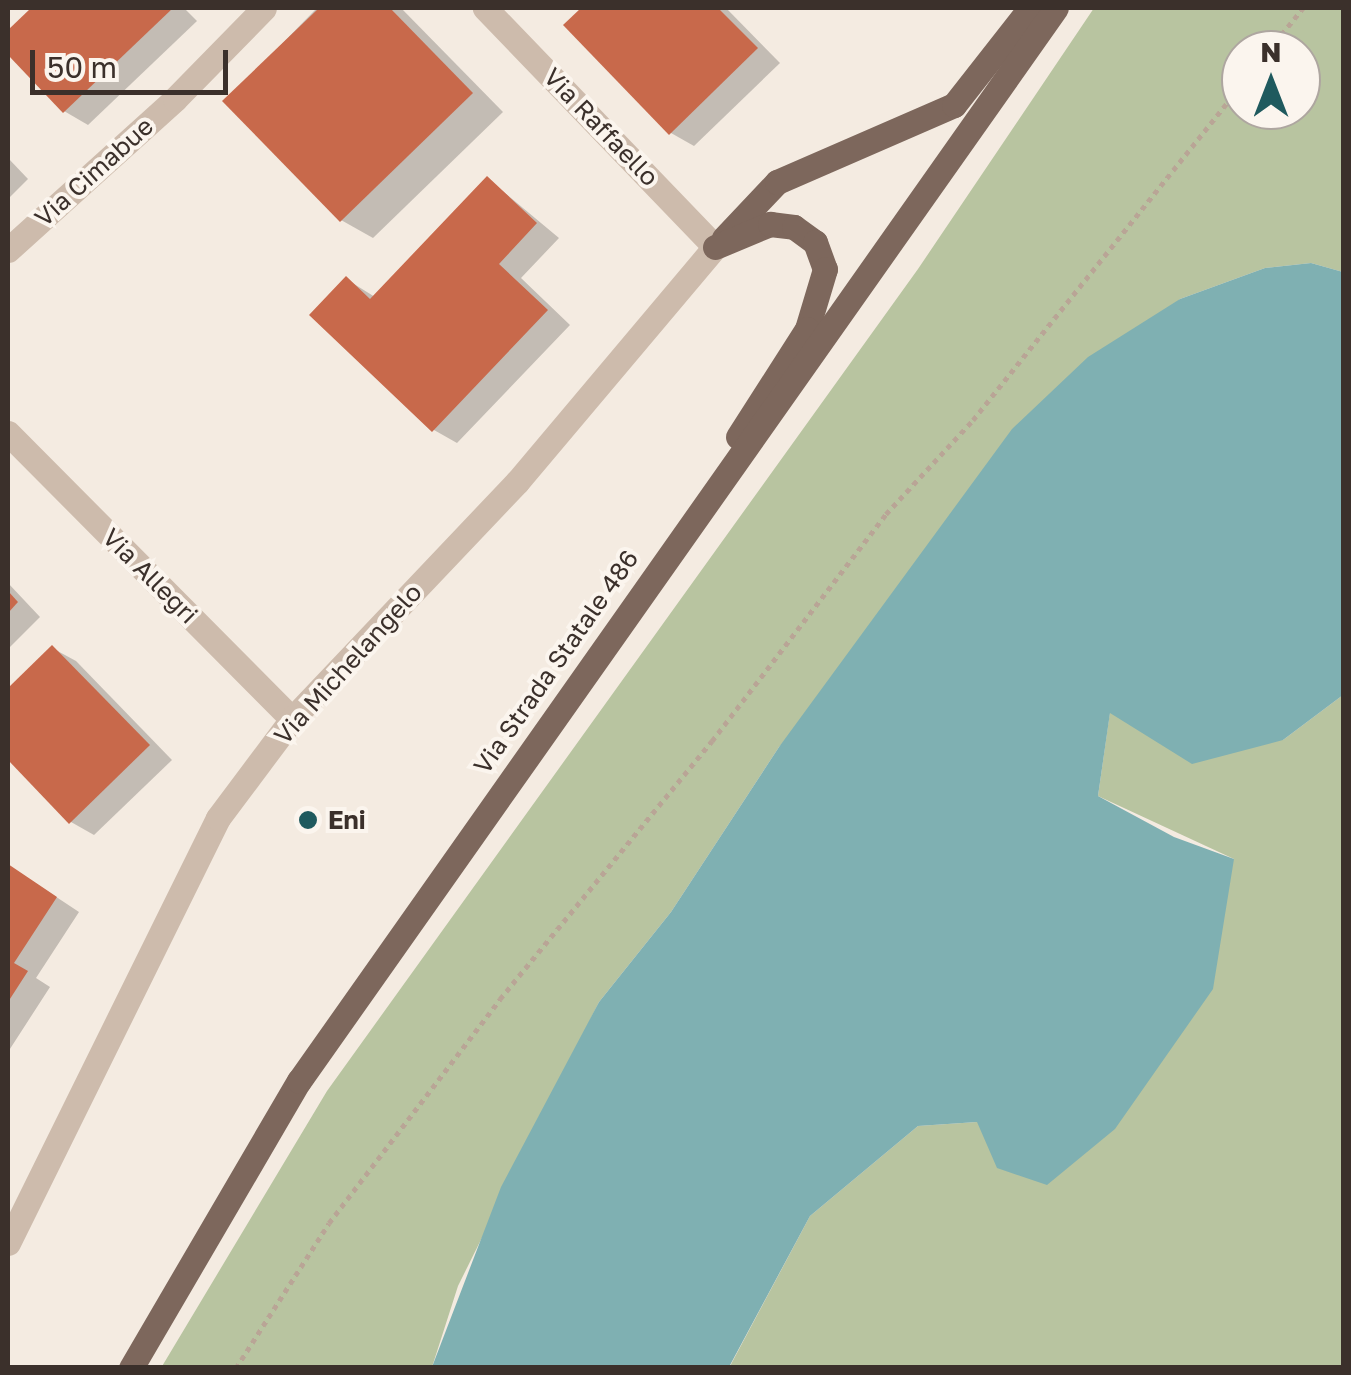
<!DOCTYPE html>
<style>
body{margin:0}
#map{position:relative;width:1351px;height:1375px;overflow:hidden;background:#f4ebe1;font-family:"Golos Text",sans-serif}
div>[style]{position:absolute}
.green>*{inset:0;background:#b8c4a0}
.water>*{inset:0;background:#7fb0b2}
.shadow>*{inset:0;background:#0003}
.building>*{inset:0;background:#c8694b}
.path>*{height:5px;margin-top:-2.5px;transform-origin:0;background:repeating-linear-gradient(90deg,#b9a596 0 5px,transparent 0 10px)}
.street>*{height:25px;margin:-12.5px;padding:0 12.5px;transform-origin:12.5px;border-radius:12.5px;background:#cdbbac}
.primary>*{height:25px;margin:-12.5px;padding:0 12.5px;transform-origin:12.5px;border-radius:12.5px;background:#7d675c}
.dots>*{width:28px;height:28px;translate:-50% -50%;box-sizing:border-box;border:5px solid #fbf5ee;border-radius:50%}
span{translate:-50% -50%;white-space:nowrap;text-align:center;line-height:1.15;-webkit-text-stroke:8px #fbf5ee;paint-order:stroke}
.street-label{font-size:25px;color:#3b302b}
.poi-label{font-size:25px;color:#3b302b;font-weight:700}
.left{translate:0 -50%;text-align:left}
.frame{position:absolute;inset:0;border:10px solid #3b302b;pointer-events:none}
.north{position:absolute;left:1221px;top:30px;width:100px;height:100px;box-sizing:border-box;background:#fbf5ee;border:2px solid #aea6a0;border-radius:50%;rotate:0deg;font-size:28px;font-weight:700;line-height:40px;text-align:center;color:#3b302b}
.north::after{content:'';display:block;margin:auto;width:35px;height:45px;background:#1f5a5e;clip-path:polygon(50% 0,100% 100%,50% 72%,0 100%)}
.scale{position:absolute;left:30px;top:50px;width:198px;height:45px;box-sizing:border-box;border:5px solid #3b302b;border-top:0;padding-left:12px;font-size:30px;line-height:35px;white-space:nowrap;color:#3b302b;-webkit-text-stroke:8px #fbf5ee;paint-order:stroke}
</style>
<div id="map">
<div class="green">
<i style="clip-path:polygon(evenodd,1094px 8px,1343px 8px,1343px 272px,1311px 263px,1265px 268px,1180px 299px,779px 747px,671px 912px,599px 1002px,458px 1286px,432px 1367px,161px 1368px,327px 1091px,918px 269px,1094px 8px,1241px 50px,1301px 50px,1301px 110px,1241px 110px,1241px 50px)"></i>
<i style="clip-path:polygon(1343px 695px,1343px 1367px,729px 1368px,810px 1216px,918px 1126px,977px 1122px,1234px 859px,1098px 796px,1110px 712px,1283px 740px)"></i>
</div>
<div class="water">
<i style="clip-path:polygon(1311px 263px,1343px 272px,1343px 695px,1283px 740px,1192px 764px,1110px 713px,1098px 796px,1174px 837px,1234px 859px,1213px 989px,1115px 1129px,1047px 1185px,997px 1168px,977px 1122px,918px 1126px,810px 1216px,729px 1367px,432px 1367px,501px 1187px,599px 1002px,671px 912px,779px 747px,1012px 429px,1088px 357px,1180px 299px,1265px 268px)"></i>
</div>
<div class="shadow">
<i style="clip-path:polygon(34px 8px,184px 8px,197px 21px,88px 125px,64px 111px,8px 52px,8px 33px)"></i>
<i style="clip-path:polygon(317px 8px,401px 8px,503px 112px,373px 238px,341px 220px,226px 101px)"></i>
<i style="clip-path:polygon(585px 8px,726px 8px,780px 63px,694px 146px,671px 133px,566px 25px)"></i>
<i style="clip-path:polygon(8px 158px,28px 179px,8px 199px)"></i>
<i style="clip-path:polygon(488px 179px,559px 238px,521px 278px,570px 325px,457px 443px,434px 430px,346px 279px,375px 297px)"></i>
<i style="clip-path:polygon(8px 583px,40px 617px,8px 649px)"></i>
<i style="clip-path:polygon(52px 648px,76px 661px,172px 760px,94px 835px,71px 822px,8px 757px,8px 692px)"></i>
<i style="clip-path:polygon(8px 865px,79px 912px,36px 978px,50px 987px,8px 1052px)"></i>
</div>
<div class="building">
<i style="clip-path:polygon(31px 8px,173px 8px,63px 113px,8px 55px,8px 30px)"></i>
<i style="clip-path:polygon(319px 8px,390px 8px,473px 93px,340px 222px,222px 101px)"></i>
<i style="clip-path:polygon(581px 8px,718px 8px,758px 48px,669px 135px,563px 25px)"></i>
<i style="clip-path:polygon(487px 176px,537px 223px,499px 264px,548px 310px,432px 432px,309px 315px,346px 276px,370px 299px)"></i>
<i style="clip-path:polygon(8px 591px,18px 602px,8px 613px)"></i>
<i style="clip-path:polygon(52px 645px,150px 745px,69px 824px,8px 760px,8px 688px)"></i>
<i style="clip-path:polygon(8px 864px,57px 897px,14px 963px,28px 971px,8px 1002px)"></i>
</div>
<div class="path">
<i style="left:1269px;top:50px;width:54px;rotate:-51deg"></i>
<i style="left:236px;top:1368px;width:172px;rotate:-57.3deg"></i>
<i style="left:329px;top:1223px;width:282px;rotate:-52.6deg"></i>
<i style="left:500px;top:999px;width:334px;rotate:-50.6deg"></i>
<i style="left:712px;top:741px;width:286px;rotate:-52.5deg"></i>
<i style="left:886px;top:514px;width:128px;rotate:-47.2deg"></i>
<i style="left:973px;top:420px;width:428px;rotate:-51.3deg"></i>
</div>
<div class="street">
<i style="left:8px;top:250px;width:225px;rotate:-42.1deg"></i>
<i style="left:175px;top:99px;width:127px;rotate:-45.6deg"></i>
<i style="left:8px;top:433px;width:403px;rotate:45.2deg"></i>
<i style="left:8px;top:1243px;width:474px;rotate:-63.7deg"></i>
<i style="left:218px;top:818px;width:124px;rotate:-53.2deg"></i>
<i style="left:292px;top:719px;width:327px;rotate:-46.5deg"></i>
<i style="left:517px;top:482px;width:307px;rotate:-49.9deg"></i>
<i style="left:715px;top:247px;width:332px;rotate:-133.9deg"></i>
</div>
<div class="primary">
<i style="left:724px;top:238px;width:77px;rotate:-46.6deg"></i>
<i style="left:777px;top:182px;width:193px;rotate:-23.5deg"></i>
<i style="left:954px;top:105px;width:123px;rotate:-51.9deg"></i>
<i style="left:715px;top:247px;width:60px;rotate:-22.7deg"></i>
<i style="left:770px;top:224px;width:24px;rotate:7deg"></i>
<i style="left:794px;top:227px;width:26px;rotate:36deg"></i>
<i style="left:815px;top:242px;width:29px;rotate:70deg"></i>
<i style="left:825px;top:269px;width:63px;rotate:106.7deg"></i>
<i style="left:807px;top:329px;width:128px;rotate:122.6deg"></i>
<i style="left:131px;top:1368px;width:333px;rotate:-59.7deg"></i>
<i style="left:299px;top:1081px;width:1313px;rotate:-54.8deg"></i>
</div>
<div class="dots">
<i style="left:308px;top:820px;background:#1f5a5e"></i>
</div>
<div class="street-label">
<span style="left:601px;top:127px;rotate:46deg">Via Raffaello</span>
<span style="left:94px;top:172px;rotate:-42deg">Via Cimabue</span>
<span style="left:150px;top:576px;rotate:45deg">Via Allegri</span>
<span style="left:556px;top:662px;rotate:-55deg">Via Strada Statale 486</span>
<span style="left:348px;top:664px;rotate:-48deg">Via Michelangelo</span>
</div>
<div class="poi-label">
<span class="left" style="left:328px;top:820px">Eni</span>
</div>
<div class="frame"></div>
<div class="north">N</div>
<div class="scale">50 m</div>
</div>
